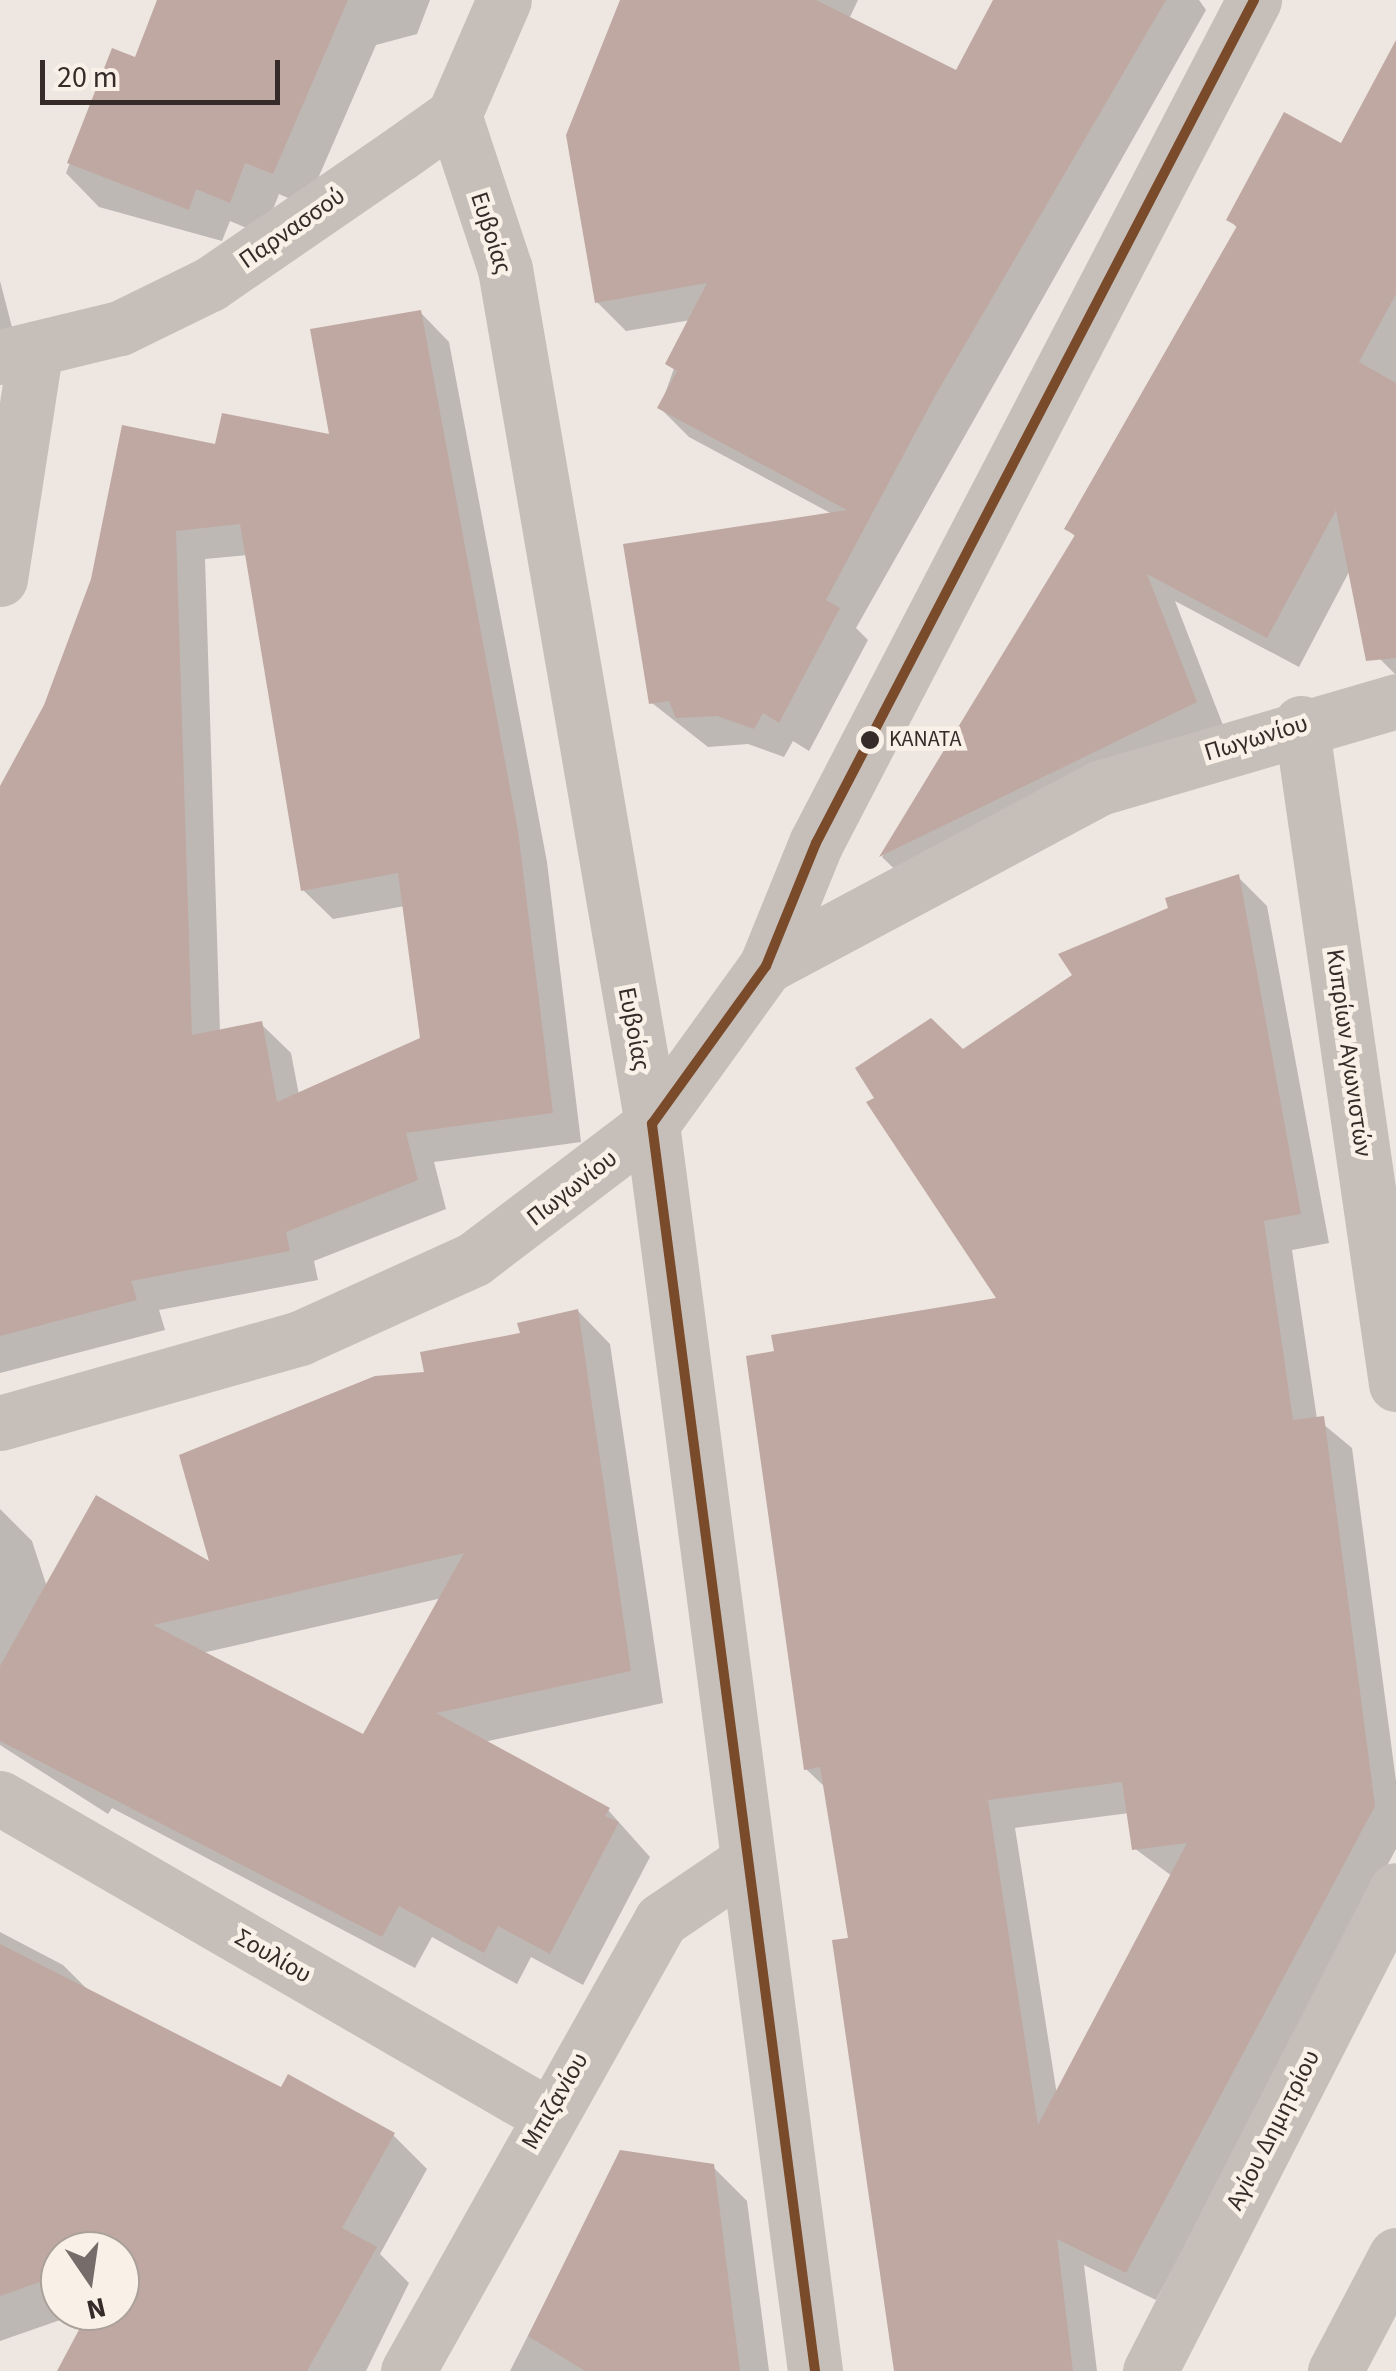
<!DOCTYPE html>
<meta charset="utf-8">
<style>
body{margin:0}
#map{position:relative;width:1396px;height:2371px;overflow:hidden;background:#ede6e1;font-family:"Source Sans 3",sans-serif}
div>[style]{position:absolute}
.shadow>*{inset:0;background:#0003}
.building>*{inset:0;background:#c0a8a2}
.street>*{height:55px;margin:-27.5px;padding:0 27.5px;transform-origin:27.5px;border-radius:27.5px;background:#c6beb9}
.bus-1>*{height:10px;margin:-5px;padding:0 5px;transform-origin:5px;border-radius:5px;background:#7a4b2a}
.dots>*{width:28px;height:28px;translate:-50% -50%;box-sizing:border-box;border:5px solid #f9f0e8;border-radius:50%}
span{translate:-50% -50%;white-space:nowrap;text-align:center;line-height:1.15;-webkit-text-stroke:9px #f9f0e8;paint-order:stroke}
.bus-label{font-size:22px;color:#362b28}
.left{translate:0 -50%;text-align:left}
.street-label{font-size:25px;color:#362b28}
.north{position:absolute;left:40px;top:2231px;width:100px;height:100px;box-sizing:border-box;background:#f9f0e8;border:2px solid #aba19b;border-radius:50%;rotate:167deg;font-size:28px;font-weight:700;line-height:40px;text-align:center;color:#362b28}
.north::after{content:'';display:block;margin:auto;width:35px;height:45px;background:#766c69;clip-path:polygon(50% 0,100% 100%,50% 72%,0 100%)}
.scale{position:absolute;left:40px;top:60px;width:240px;height:45px;box-sizing:border-box;border:5px solid #362b28;border-top:0;padding-left:12px;font-size:30px;line-height:35px;white-space:nowrap;color:#362b28;-webkit-text-stroke:8px #f9f0e8;paint-order:stroke}
</style>
<div id="map">
<div class="shadow">
<i style="clip-path:polygon(162px 0,430px 0,417px 34px,376px 45px,306px 206px,279px 194px,263px 235px,230px 221px,222px 241px,99px 207px,66px 173px,113px 51px,136px 60px)"></i>
<i style="clip-path:polygon(623px 0,858px 0,849px 19px,957px 73px,996px 0,1199px 0,1206px 10px,856px 628px,868px 640px,809px 751px,793px 741px,784px 757px,748px 744px,708px 747px,652px 703px,834px 515px,689px 437px,660px 408px,691px 320px,626px 331px,597px 302px)"></i>
<i style="clip-path:polygon(1396px 45px,1396px 675px,1365px 644px,1350px 570px,1299px 667px,1175px 601px,1226px 733px,912px 886px,882px 857px,1077px 538px,1067px 529px,1238px 229px,1229px 219px,1342px 146px)"></i>
<i style="clip-path:polygon(0 281px,13px 331px,0 332px)"></i>
<i style="clip-path:polygon(evenodd,420px 312px,449px 342px,547px 862px,581px 1142px,434px 1162px,446px 1209px,314px 1261px,318px 1280px,159px 1310px,165px 1330px,0 1373px,0 791px,217px 446px,332px 437px,420px 312px,248px 555px,303px 890px,333px 919px,405px 906px,423px 1039px,299px 1095px,291px 1053px,261px 1024px,220px 1032px,205px 559px,248px 555px)"></i>
<i style="clip-path:polygon(evenodd,1238px 877px,1267px 906px,1329px 1243px,1292px 1250px,1317px 1419px,1352px 1448px,1396px 1781px,1396px 1849px,1156px 2300px,1084px 2265px,1097px 2371px,896px 2371px,851px 1940px,827px 1789px,806px 1769px,1001px 1300px,962px 1052px,1238px 877px,1129px 1813px,1134px 1848px,1172px 1876px,1057px 2095px,1015px 1828px,1129px 1813px)"></i>
<i style="clip-path:polygon(evenodd,578px 1311px,610px 1344px,663px 1703px,484px 1742px,608px 1810px,650px 1857px,583px 1985px,531px 1957px,517px 1984px,432px 1937px,415px 1968px,112px 1808px,108px 1814px,0 1745px,0 1509px,32px 1541px,47px 1587px,214px 1566px,427px 1374px,578px 1311px,442px 1598px,364px 1738px,202px 1653px,442px 1598px)"></i>
<i style="clip-path:polygon(0 1932px,63px 1965px,91px 1993px,282px 2091px,393px 2135px,427px 2169px,380px 2254px,409px 2283px,366px 2371px,60px 2371px,92px 2311px,120px 2311px,120px 2251px,60px 2251px,60px 2311px,86px 2311px,0 2341px)"></i>
<i style="clip-path:polygon(621px 2153px,712px 2166px,747px 2201px,769px 2371px,510px 2371px)"></i>
</div>
<div class="building">
<i style="clip-path:polygon(157px 0,348px 0,273px 174px,245px 163px,230px 203px,196px 189px,189px 210px,67px 163px,112px 48px,135px 57px)"></i>
<i style="clip-path:polygon(620px 0,816px 0,956px 70px,993px 0,1166px 0,935px 396px,826px 600px,840px 608px,779px 723px,763px 713px,754px 729px,717px 716px,676px 718px,669px 701px,649px 704px,623px 544px,847px 510px,657px 408px,677px 371px,665px 364px,707px 283px,595px 303px,566px 135px)"></i>
<i style="clip-path:polygon(1396px 40px,1396px 294px,1359px 362px,1396px 383px,1396px 658px,1366px 661px,1336px 510px,1267px 638px,1147px 574px,1197px 702px,879px 857px,1075px 535px,1064px 529px,1237px 226px,1226px 220px,1284px 112px,1341px 143px)"></i>
<i style="clip-path:polygon(evenodd,421px 310px,518px 831px,553px 1113px,406px 1133px,418px 1180px,286px 1232px,290px 1251px,131px 1281px,137px 1300px,0 1336px,0 786px,44px 705px,91px 579px,122px 425px,215px 444px,222px 413px,329px 434px,310px 329px,421px 310px,240px 524px,301px 891px,398px 873px,420px 1038px,277px 1102px,262px 1021px,192px 1035px,176px 531px,240px 524px)"></i>
<i style="clip-path:polygon(evenodd,1239px 874px,1301px 1214px,1264px 1221px,1293px 1420px,1324px 1416px,1375px 1806px,1126px 2273px,1057px 2239px,1073px 2371px,894px 2371px,832px 1940px,848px 1938px,820px 1767px,804px 1770px,746px 1356px,774px 1351px,771px 1335px,996px 1298px,866px 1102px,874px 1098px,855px 1068px,931px 1018px,963px 1049px,1072px 975px,1058px 954px,1168px 908px,1165px 898px,1239px 874px,1122px 1782px,1132px 1850px,1187px 1843px,1038px 2125px,988px 1800px,1122px 1782px)"></i>
<i style="clip-path:polygon(evenodd,578px 1309px,631px 1671px,436px 1713px,610px 1808px,605px 1816px,619px 1822px,550px 1954px,498px 1926px,484px 1953px,399px 1906px,382px 1937px,0 1741px,0 1666px,96px 1495px,209px 1561px,179px 1455px,375px 1376px,424px 1372px,420px 1352px,520px 1333px,517px 1323px,578px 1309px,464px 1553px,363px 1734px,153px 1625px,223px 1609px,464px 1553px)"></i>
<i style="clip-path:polygon(0 1944px,281px 2087px,288px 2074px,395px 2133px,342px 2228px,377px 2247px,307px 2371px,57px 2371px,89px 2311px,120px 2311px,120px 2251px,60px 2251px,60px 2275px,0 2296px)"></i>
<i style="clip-path:polygon(620px 2150px,714px 2164px,740px 2371px,585px 2371px,528px 2336px)"></i>
</div>
<div class="street">
<i style="left:454px;top:115px;width:162px;rotate:71.7deg"></i>
<i style="left:505px;top:269px;width:868px;rotate:80.24deg"></i>
<i style="left:652px;top:1124px;width:1258px;rotate:82.55deg"></i>
<i style="left:0;top:357px;width:123px;rotate:-13.6deg"></i>
<i style="left:120px;top:328px;width:100px;rotate:-26.1deg"></i>
<i style="left:210px;top:284px;width:228px;rotate:-34.5deg"></i>
<i style="left:398px;top:155px;width:69px;rotate:-35.5deg"></i>
<i style="left:454px;top:115px;width:125px;rotate:-66.5deg"></i>
<i style="left:0;top:579px;width:229px;rotate:-81.2deg"></i>
<i style="left:1301px;top:723px;width:668px;rotate:81.82deg"></i>
<i style="left:766px;top:966px;width:133px;rotate:-67.9deg"></i>
<i style="left:816px;top:843px;width:950px;rotate:-62.54deg"></i>
<i style="left:0;top:1423px;width:312px;rotate:-15.8deg"></i>
<i style="left:300px;top:1338px;width:191px;rotate:-24.4deg"></i>
<i style="left:474px;top:1259px;width:223px;rotate:-37.2deg"></i>
<i style="left:652px;top:1124px;width:195px;rotate:-54.2deg"></i>
<i style="left:766px;top:966px;width:378px;rotate:-28.1deg"></i>
<i style="left:1099px;top:788px;width:309px;rotate:-16.3deg"></i>
<i style="left:0;top:1798px;width:631px;rotate:30.06deg"></i>
<i style="left:408px;top:2371px;width:517px;rotate:-60.71deg"></i>
<i style="left:661px;top:1920px;width:98px;rotate:-34.2deg"></i>
<i style="left:1150px;top:2371px;width:540px;rotate:-62.91deg"></i>
<i style="left:1335px;top:2371px;width:131px;rotate:-62.3deg"></i>
</div>
<div class="bus-1">
<i style="left:815px;top:2371px;width:1258px;rotate:-97.45deg"></i>
<i style="left:652px;top:1124px;width:195px;rotate:-54.2deg"></i>
<i style="left:766px;top:966px;width:133px;rotate:-67.9deg"></i>
<i style="left:816px;top:843px;width:950px;rotate:-62.54deg"></i>
</div>
<div class="dots">
<i style="left:870px;top:740px;background:#362b28"></i>
</div>
<div class="bus-label">
<span class="left" style="left:889px;top:740px">ΚΑΝΑΤΑ</span>
</div>
<div class="street-label">
<span style="left:292px;top:228px;rotate:-35deg">Παρνασσού</span>
<span style="left:491px;top:233px;rotate:72deg">Ευβοίας</span>
<span style="left:1256px;top:738px;rotate:-17deg">Πωγωνίου</span>
<span style="left:634px;top:1029px;rotate:79deg">Ευβοίας</span>
<span style="left:1349px;top:1053px;rotate:82deg">Κυπρίων Αγωνιστών</span>
<span style="left:572px;top:1188px;rotate:-38deg">Πωγωνίου</span>
<span style="left:273px;top:1956px;rotate:30deg">Σουλίου</span>
<span style="left:555px;top:2101px;rotate:-60deg">Μπιζανίου</span>
<span style="left:1273px;top:2130px;rotate:-63deg">Αγίου Δημητρίου</span>
</div>
<div class="north">N</div>
<div class="scale">20 m</div>
</div>
